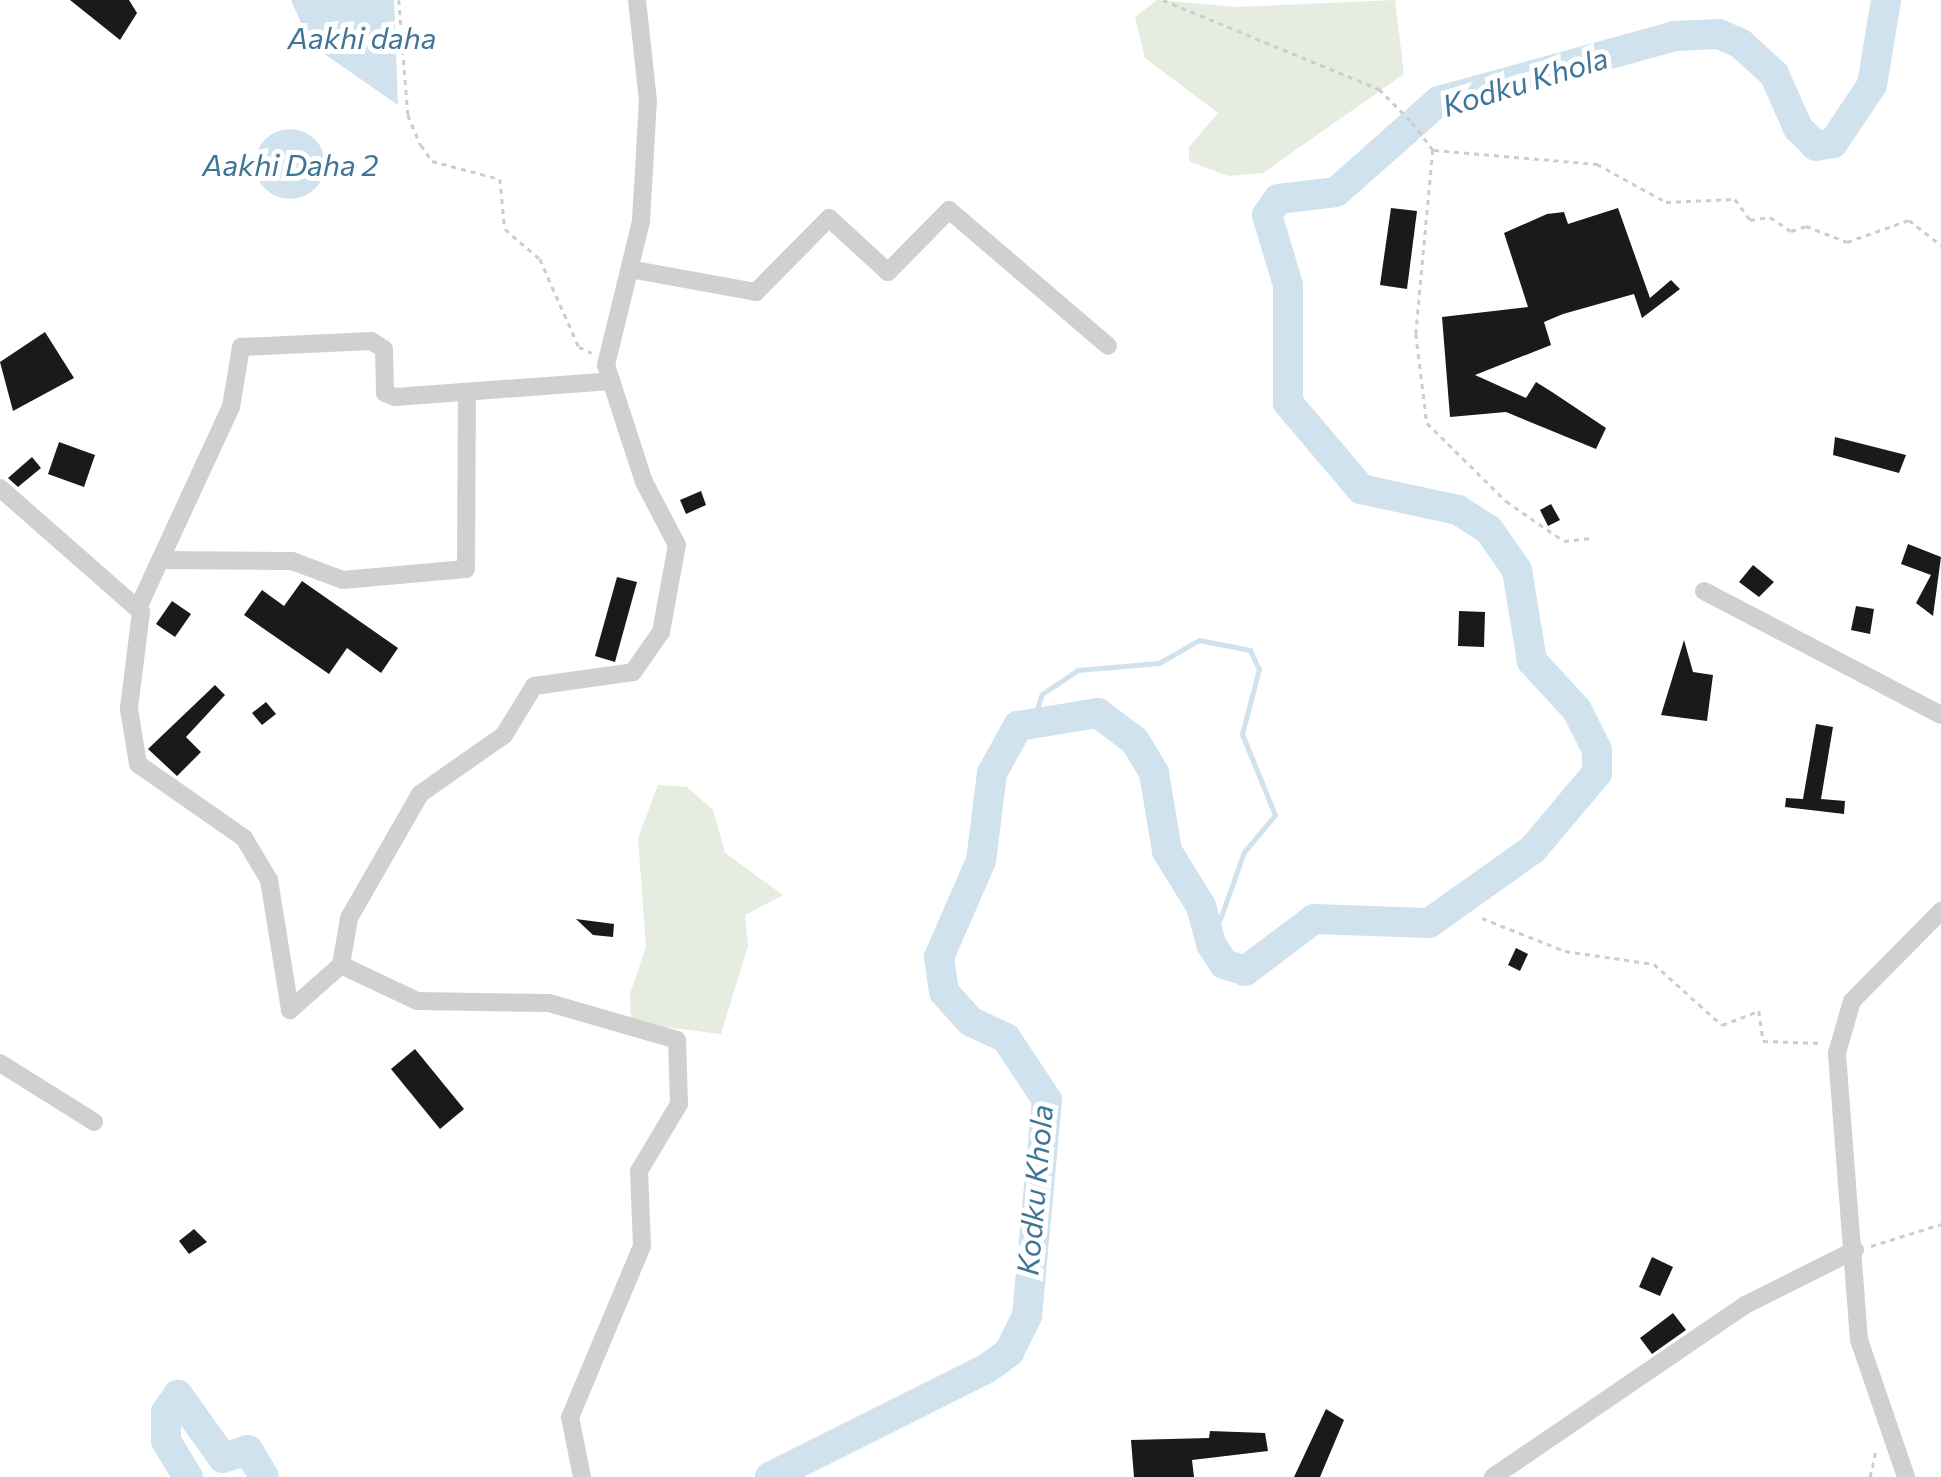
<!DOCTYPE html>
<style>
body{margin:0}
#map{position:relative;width:1941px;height:1477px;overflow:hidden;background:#fff;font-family:Commissioner,sans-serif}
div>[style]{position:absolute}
.green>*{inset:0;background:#e6ecdf}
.water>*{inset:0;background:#cfe2ee}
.round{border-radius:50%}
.stream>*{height:5px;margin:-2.5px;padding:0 2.5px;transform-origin:2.5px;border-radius:2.5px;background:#cfe2ee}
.river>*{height:30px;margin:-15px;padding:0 15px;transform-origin:15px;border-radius:15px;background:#cfe2ee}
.building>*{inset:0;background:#1a1a1a}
.path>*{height:2.5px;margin-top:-1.25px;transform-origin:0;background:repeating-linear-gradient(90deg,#cdcdcd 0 5px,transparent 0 10px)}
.minor>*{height:18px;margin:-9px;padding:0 9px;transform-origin:9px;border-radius:9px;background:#d0d0d0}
span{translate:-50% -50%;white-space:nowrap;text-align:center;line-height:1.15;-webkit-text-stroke:10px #fff;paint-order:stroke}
.water-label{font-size:30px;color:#3f7597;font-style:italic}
</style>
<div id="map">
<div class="green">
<i style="clip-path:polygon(1157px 0,1237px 7px,1395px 0,1404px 74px,1263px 173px,1228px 176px,1189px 161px,1189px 147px,1218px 113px,1145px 58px,1135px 17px)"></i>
<i style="clip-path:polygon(658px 785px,687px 787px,713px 810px,725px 853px,783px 895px,745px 915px,748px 946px,721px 1034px,631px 1023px,630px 994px,646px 947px,638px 838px)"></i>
</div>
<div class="water">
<i style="clip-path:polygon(291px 0,394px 0,398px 105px,310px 44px)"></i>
<i class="round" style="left:255px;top:129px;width:70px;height:70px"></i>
</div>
<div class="stream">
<i style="left:1033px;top:721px;width:28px;rotate:-72deg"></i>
<i style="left:1042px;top:694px;width:43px;rotate:-33.7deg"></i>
<i style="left:1078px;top:670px;width:81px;rotate:-4.9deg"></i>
<i style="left:1159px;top:663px;width:46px;rotate:-29.9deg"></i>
<i style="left:1199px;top:640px;width:52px;rotate:11.1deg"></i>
<i style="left:1250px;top:650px;width:21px;rotate:65deg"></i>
<i style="left:1259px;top:669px;width:67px;rotate:104.7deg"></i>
<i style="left:1242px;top:734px;width:87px;rotate:67.8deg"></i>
<i style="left:1275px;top:815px;width:48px;rotate:130deg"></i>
<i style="left:1244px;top:852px;width:98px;rotate:109.7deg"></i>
</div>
<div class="river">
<i style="left:188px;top:1477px;width:42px;rotate:-121.4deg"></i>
<i style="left:166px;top:1441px;width:29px;rotate:-90deg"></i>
<i style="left:166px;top:1412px;width:21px;rotate:-55deg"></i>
<i style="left:178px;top:1395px;width:77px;rotate:54.5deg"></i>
<i style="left:223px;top:1458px;width:26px;rotate:-18deg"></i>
<i style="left:248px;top:1450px;width:31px;rotate:59deg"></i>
<i style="left:770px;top:1477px;width:241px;rotate:-26.6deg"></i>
<i style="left:986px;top:1369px;width:29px;rotate:-36deg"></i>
<i style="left:1009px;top:1352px;width:40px;rotate:-63.4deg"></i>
<i style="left:1027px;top:1316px;width:217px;rotate:-84.7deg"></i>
<i style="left:1047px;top:1100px;width:74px;rotate:-123.5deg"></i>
<i style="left:1006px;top:1038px;width:38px;rotate:-155deg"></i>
<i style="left:971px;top:1022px;width:40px;rotate:-132deg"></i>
<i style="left:944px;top:992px;width:35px;rotate:-98deg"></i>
<i style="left:939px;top:957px;width:105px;rotate:-66.4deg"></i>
<i style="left:981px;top:861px;width:89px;rotate:-82.9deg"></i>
<i style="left:992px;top:773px;width:54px;rotate:-61deg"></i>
<i style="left:1018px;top:726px;width:81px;rotate:-9.2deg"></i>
<i style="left:1098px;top:713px;width:46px;rotate:37.1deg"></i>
<i style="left:1135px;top:741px;width:37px;rotate:59deg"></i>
<i style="left:1154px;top:773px;width:79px;rotate:80.5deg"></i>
<i style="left:1167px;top:851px;width:65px;rotate:58.3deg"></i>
<i style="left:1201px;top:906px;width:39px;rotate:75deg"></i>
<i style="left:1211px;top:944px;width:24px;rotate:57deg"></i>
<i style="left:1224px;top:964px;width:22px;rotate:18deg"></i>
<i style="left:1245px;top:971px;width:86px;rotate:-37deg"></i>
<i style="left:1314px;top:919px;width:115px;rotate:2deg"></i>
<i style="left:1429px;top:923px;width:128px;rotate:-35.4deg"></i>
<i style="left:1533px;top:849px;width:99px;rotate:-49.9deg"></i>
<i style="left:1597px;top:773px;width:23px;rotate:-90deg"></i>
<i style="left:1597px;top:750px;width:45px;rotate:-116.6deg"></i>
<i style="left:1577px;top:710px;width:67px;rotate:-132.6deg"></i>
<i style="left:1532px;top:661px;width:92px;rotate:-99.4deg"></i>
<i style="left:1517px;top:570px;width:49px;rotate:-125deg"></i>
<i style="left:1489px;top:530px;width:37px;rotate:-147deg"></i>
<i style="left:1458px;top:510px;width:99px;rotate:-167.8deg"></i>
<i style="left:1361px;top:489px;width:113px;rotate:-130.3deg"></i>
<i style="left:1288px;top:403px;width:118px;rotate:-90deg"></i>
<i style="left:1288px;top:285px;width:73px;rotate:-106.7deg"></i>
<i style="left:1267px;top:215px;width:19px;rotate:-55deg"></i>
<i style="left:1278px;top:199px;width:58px;rotate:-6.9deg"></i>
<i style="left:1336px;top:192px;width:137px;rotate:-41.5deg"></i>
<i style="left:1439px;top:101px;width:245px;rotate:-15.4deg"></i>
<i style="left:1675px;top:36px;width:44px;rotate:-2.6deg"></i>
<i style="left:1719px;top:34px;width:24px;rotate:24deg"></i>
<i style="left:1741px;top:44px;width:45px;rotate:42.3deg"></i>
<i style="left:1774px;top:74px;width:59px;rotate:66deg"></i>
<i style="left:1798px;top:128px;width:25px;rotate:45deg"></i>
<i style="left:1816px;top:146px;width:17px;rotate:-10deg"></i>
<i style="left:1833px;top:143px;width:70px;rotate:-56.1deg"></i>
<i style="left:1872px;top:85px;width:86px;rotate:-80.6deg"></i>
</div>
<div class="building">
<i style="clip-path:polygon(70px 0,129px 0,137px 13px,120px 40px)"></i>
<i style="clip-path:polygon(1391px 208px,1417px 211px,1407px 289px,1380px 285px)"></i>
<i style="clip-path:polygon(1618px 208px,1650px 298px,1671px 280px,1680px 289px,1642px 318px,1634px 294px,1563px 314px,1544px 322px,1551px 345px,1475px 375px,1526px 398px,1536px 382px,1552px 392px,1606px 428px,1596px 449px,1506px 412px,1450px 417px,1442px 317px,1528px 307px,1504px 233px,1547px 214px,1564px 212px,1568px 224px)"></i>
<i style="clip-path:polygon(45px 332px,74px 378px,13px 411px,0 362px)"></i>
<i style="clip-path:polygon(1835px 437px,1906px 455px,1899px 473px,1833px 455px)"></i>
<i style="clip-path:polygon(59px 442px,95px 455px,84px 487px,48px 474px)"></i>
<i style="clip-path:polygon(32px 457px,41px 468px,18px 487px,8px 478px)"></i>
<i style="clip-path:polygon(701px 491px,706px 505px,686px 514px,680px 500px)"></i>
<i style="clip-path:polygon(1551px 504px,1560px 520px,1548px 526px,1540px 510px)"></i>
<i style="clip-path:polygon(1908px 544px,1941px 557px,1933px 616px,1916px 603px,1931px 575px,1901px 564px)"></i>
<i style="clip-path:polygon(1753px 565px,1774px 582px,1759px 597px,1739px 582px)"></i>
<i style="clip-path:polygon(617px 577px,637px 582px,615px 662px,595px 656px)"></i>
<i style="clip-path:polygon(302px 581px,398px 648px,381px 673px,347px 648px,329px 674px,244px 615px,262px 590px,284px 606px)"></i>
<i style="clip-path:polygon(172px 601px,191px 614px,175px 637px,156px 624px)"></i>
<i style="clip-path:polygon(1856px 606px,1874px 609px,1870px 634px,1851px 630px)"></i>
<i style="clip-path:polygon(1459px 611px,1485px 612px,1484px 647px,1458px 646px)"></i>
<i style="clip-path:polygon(1684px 640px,1693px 672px,1713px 675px,1707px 721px,1661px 715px)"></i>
<i style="clip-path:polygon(215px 685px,225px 695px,186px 737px,201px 752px,177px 776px,148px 749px)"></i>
<i style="clip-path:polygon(266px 702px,276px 714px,262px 725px,252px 713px)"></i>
<i style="clip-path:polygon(1816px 724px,1833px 727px,1821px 799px,1845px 801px,1844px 814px,1785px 807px,1786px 798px,1803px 799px)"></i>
<i style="clip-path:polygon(576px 919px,614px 924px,613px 937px,593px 935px)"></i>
<i style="clip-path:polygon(1516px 948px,1528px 954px,1520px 971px,1508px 965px)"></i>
<i style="clip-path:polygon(415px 1049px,464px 1109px,440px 1129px,391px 1069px)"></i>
<i style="clip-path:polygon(194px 1229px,207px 1242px,189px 1254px,179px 1241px)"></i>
<i style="clip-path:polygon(1652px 1257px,1673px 1267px,1660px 1296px,1639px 1287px)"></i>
<i style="clip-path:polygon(1673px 1313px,1686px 1330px,1652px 1354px,1640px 1338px)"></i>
<i style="clip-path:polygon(1326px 1409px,1344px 1420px,1320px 1477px,1294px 1477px)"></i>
<i style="clip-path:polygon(1210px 1431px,1265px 1433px,1268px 1451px,1192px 1460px,1194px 1477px,1134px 1477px,1131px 1440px,1209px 1438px)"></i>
</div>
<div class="path">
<i style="left:399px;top:0;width:115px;rotate:85.5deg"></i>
<i style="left:408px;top:115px;width:33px;rotate:67deg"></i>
<i style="left:421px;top:145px;width:19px;rotate:55deg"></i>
<i style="left:432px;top:161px;width:70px;rotate:14.8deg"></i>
<i style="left:500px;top:179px;width:50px;rotate:84.3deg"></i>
<i style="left:505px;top:229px;width:46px;rotate:40.6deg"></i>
<i style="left:540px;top:259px;width:96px;rotate:66.1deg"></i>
<i style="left:579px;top:347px;width:14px;rotate:25deg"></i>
<i style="left:1163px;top:0;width:234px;rotate:22.4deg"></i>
<i style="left:1379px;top:89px;width:47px;rotate:45deg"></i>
<i style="left:1412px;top:122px;width:35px;rotate:53deg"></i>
<i style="left:1433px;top:150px;width:185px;rotate:95.3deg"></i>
<i style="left:1416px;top:334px;width:90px;rotate:83deg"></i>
<i style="left:1427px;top:423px;width:111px;rotate:44.6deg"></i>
<i style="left:1506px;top:501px;width:70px;rotate:34.6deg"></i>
<i style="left:1564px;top:541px;width:30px;rotate:-6deg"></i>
<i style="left:1434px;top:150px;width:164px;rotate:4.9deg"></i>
<i style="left:1597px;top:164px;width:79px;rotate:28.8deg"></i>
<i style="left:1666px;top:202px;width:69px;rotate:-2.5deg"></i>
<i style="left:1735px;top:199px;width:26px;rotate:54deg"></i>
<i style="left:1750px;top:220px;width:20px;rotate:-9deg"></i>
<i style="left:1770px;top:217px;width:25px;rotate:34deg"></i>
<i style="left:1791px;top:231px;width:16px;rotate:-18deg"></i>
<i style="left:1806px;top:226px;width:44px;rotate:21.3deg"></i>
<i style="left:1847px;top:242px;width:66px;rotate:-19.5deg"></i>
<i style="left:1909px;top:220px;width:41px;rotate:38deg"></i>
<i style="left:1482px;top:918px;width:89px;rotate:21.7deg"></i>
<i style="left:1565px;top:951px;width:90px;rotate:8.3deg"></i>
<i style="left:1654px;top:964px;width:91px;rotate:41.9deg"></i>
<i style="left:1722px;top:1025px;width:40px;rotate:-21deg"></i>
<i style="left:1759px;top:1011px;width:30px;rotate:82deg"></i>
<i style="left:1763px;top:1041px;width:58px;rotate:2deg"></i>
<i style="left:1871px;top:1246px;width:73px;rotate:-17.4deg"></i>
<i style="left:1870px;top:1477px;width:29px;rotate:-78deg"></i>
</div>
<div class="minor">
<i style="left:635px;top:270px;width:123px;rotate:10.3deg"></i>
<i style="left:756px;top:292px;width:104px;rotate:-45.4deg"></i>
<i style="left:829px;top:218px;width:80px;rotate:42.5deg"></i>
<i style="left:888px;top:272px;width:87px;rotate:-45.5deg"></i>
<i style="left:949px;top:210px;width:209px;rotate:40.5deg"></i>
<i style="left:0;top:488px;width:188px;rotate:41.3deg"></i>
<i style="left:141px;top:612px;width:98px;rotate:97.1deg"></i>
<i style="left:129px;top:709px;width:56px;rotate:80.7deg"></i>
<i style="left:138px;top:764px;width:129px;rotate:34.9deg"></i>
<i style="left:244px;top:838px;width:49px;rotate:59.2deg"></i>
<i style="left:269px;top:880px;width:132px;rotate:80.8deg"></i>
<i style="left:290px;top:1010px;width:68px;rotate:-41.4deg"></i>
<i style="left:341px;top:965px;width:84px;rotate:25.3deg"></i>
<i style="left:417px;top:1001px;width:132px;rotate:0.9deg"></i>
<i style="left:549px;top:1003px;width:133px;rotate:16.1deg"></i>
<i style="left:677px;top:1040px;width:64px;rotate:88.2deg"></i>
<i style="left:679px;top:1104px;width:78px;rotate:120.8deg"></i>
<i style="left:639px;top:1171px;width:75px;rotate:87.7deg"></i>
<i style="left:642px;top:1246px;width:186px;rotate:112.8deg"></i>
<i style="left:570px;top:1417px;width:61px;rotate:78.7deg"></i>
<i style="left:160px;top:560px;width:132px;rotate:0.4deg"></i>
<i style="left:292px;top:561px;width:54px;rotate:20.4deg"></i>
<i style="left:343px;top:580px;width:123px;rotate:-5.1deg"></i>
<i style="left:466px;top:569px;width:173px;rotate:-89.7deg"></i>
<i style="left:1704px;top:591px;width:267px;rotate:27.6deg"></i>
<i style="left:138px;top:608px;width:221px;rotate:-65.2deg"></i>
<i style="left:231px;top:407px;width:61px;rotate:-80.5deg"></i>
<i style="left:241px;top:347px;width:130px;rotate:-2.6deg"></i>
<i style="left:371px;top:341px;width:15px;rotate:32deg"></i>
<i style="left:384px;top:349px;width:44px;rotate:88.7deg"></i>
<i style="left:385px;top:393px;width:11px;rotate:22deg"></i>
<i style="left:395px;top:397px;width:217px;rotate:-4.2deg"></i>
<i style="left:341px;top:965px;width:48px;rotate:-80.3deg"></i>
<i style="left:349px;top:918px;width:143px;rotate:-60.2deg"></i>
<i style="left:420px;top:794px;width:103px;rotate:-35.1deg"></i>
<i style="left:504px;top:735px;width:57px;rotate:-58.5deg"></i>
<i style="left:534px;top:686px;width:100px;rotate:-8deg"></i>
<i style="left:633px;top:672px;width:49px;rotate:-55deg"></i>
<i style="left:661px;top:632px;width:88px;rotate:-79.6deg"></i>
<i style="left:677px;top:545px;width:71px;rotate:-117.6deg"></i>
<i style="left:644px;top:482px;width:123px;rotate:-108deg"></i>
<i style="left:606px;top:365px;width:148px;rotate:-76.3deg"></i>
<i style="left:641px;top:221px;width:120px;rotate:-86.7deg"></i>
<i style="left:648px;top:101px;width:102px;rotate:-96.2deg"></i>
<i style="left:0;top:1063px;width:111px;rotate:32.1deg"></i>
<i style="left:1493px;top:1477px;width:305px;rotate:-34.3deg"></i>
<i style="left:1745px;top:1305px;width:123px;rotate:-26.6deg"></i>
<i style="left:1906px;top:1477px;width:145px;rotate:-108.9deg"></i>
<i style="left:1859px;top:1340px;width:288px;rotate:-94.4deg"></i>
<i style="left:1837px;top:1053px;width:54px;rotate:-73.9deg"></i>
<i style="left:1852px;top:1001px;width:127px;rotate:-45.3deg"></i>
</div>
<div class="water-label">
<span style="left:362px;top:37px">Aakhi daha</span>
<span style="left:1525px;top:81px;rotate:-17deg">Kodku Khola</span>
<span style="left:290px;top:164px">Aakhi Daha 2</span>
<span style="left:1034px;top:1190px;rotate:-85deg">Kodku Khola</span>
</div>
</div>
